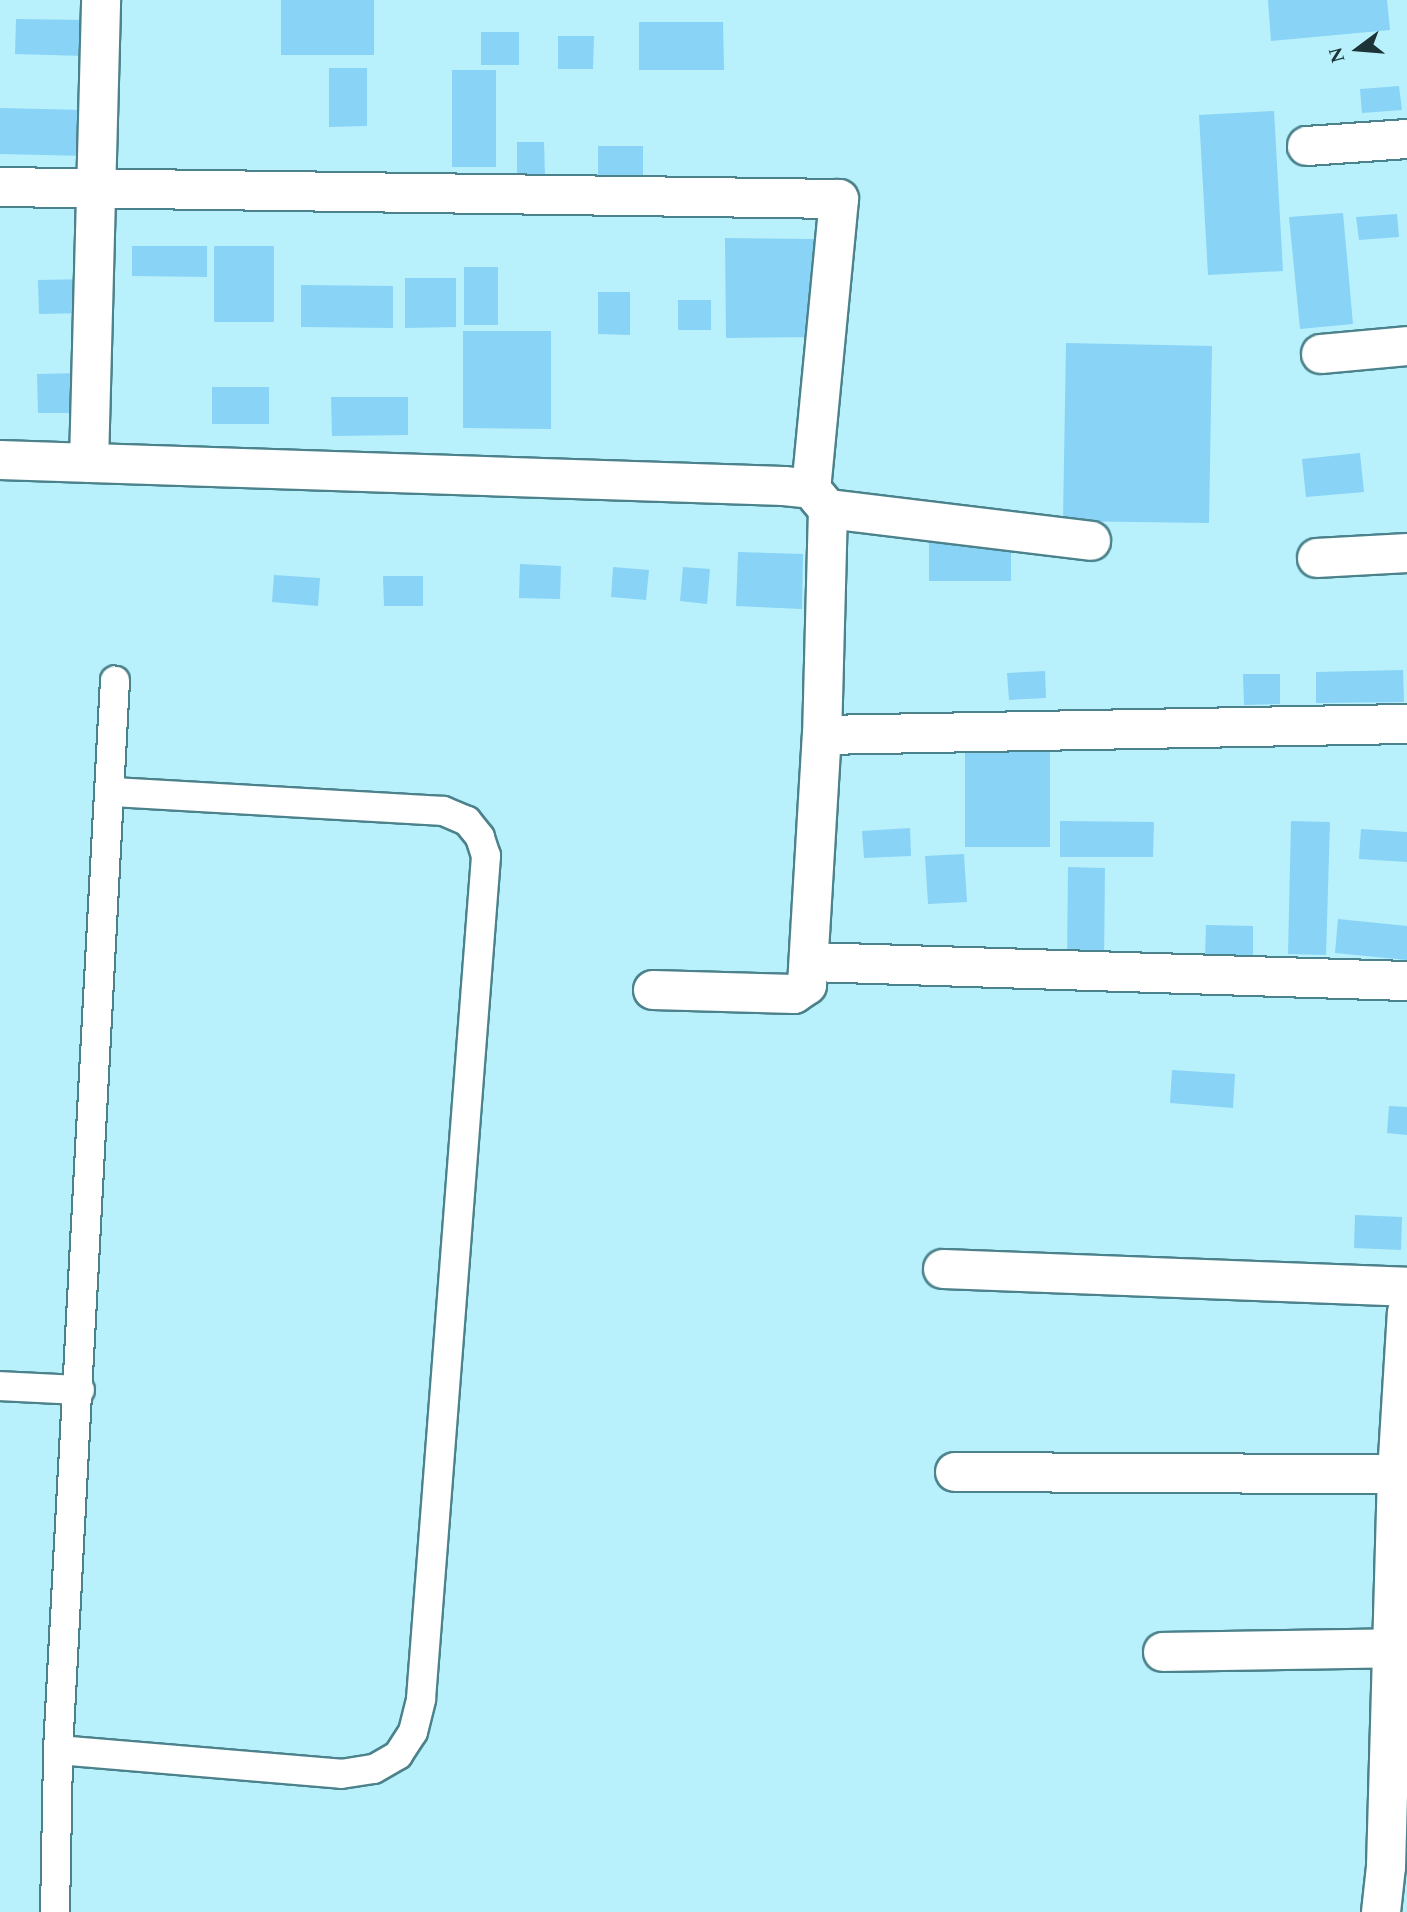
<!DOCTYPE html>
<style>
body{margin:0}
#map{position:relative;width:1407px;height:1912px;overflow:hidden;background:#b8f1fb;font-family:Spectral,serif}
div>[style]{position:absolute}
.building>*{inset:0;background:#89d3f6}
.roads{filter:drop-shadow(2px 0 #4c828b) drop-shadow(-2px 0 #4c828b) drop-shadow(0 2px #4c828b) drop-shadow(0 -2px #4c828b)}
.service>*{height:28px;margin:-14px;padding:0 14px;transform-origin:14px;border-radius:14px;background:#fff}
.minor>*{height:38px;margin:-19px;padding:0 19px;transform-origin:19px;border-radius:19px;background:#fff}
span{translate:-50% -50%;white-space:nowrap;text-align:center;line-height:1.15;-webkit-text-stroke:5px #b8f1fb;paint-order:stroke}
.north{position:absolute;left:1323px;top:14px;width:70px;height:70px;-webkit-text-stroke:5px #b8f1fb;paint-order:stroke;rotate:254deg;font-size:19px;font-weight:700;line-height:28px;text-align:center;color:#1c3337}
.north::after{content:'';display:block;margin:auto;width:24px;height:32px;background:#1c3337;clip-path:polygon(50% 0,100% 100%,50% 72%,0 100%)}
</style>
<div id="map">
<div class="building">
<i style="clip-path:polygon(281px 0,374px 0,374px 55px,281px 55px)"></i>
<i style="clip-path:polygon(1268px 0,1387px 0,1390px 30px,1271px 41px)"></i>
<i style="clip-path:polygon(16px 19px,85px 20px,85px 56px,15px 54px)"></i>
<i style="clip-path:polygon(639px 22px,723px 22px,724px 70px,639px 70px)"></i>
<i style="clip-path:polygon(481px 32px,519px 32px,519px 65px,481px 65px)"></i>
<i style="clip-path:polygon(558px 36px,594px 36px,593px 69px,558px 69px)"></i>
<i style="clip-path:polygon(329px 68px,367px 68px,367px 126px,329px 127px)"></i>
<i style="clip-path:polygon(452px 70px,496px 70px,496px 167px,452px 167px)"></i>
<i style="clip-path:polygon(1399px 86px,1402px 110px,1362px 113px,1360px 89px)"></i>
<i style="clip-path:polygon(0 108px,86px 110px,86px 156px,0 154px)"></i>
<i style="clip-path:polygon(1274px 111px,1283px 271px,1208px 275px,1199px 115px)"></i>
<i style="clip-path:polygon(517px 142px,544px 142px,545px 176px,517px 175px)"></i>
<i style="clip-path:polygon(598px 146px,643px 146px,643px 177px,598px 176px)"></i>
<i style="clip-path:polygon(1343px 213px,1353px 324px,1300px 329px,1289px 217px)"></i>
<i style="clip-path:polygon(1397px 214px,1399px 237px,1359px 240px,1356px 217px)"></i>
<i style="clip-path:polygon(725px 238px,816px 239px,817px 337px,726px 338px)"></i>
<i style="clip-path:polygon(132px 246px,207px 246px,207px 277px,132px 276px)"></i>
<i style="clip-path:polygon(214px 246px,274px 246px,274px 322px,214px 322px)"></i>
<i style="clip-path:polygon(464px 267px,498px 267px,498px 325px,464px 325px)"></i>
<i style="clip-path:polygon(405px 278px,456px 278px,456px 327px,405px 328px)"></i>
<i style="clip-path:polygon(88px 279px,88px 313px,39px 314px,38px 280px)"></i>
<i style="clip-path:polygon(301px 285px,393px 286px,393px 328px,301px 327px)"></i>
<i style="clip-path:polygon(598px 292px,630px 292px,630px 335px,598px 334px)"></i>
<i style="clip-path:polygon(678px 300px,711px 300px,711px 330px,678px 330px)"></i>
<i style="clip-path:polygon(463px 331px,551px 331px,551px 429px,463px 428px)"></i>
<i style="clip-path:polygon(1066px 343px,1212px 346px,1209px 523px,1063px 521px)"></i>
<i style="clip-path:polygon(81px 373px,82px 413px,38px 413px,37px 374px)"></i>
<i style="clip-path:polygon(212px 387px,269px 387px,269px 424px,212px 424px)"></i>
<i style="clip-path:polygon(331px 397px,408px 397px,408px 435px,332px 436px)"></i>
<i style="clip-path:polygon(1360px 453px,1364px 492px,1306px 497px,1302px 459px)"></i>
<i style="clip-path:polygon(929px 538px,1011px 539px,1011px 581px,929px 581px)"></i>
<i style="clip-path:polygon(738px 552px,803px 554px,802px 609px,736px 606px)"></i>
<i style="clip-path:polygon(520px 564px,561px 566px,560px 599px,519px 598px)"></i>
<i style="clip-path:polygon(613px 567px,649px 570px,646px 600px,611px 597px)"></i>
<i style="clip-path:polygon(683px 567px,710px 569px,707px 604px,680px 601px)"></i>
<i style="clip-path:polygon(274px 575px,320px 578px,318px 606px,272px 602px)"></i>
<i style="clip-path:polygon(383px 576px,423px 576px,423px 606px,384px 606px)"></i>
<i style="clip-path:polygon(1403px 670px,1404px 702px,1316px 703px,1316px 672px)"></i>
<i style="clip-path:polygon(1045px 671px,1046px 698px,1009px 700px,1007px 673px)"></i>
<i style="clip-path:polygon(1243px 674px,1280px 674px,1280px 704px,1244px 705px)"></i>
<i style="clip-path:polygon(965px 751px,1050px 751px,1050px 847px,965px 847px)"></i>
<i style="clip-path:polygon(1060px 821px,1154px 822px,1153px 857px,1060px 857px)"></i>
<i style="clip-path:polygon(1291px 821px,1330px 822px,1326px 955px,1288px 954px)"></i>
<i style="clip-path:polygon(910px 828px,911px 856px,864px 858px,862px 831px)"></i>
<i style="clip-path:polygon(1361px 829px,1407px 832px,1407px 862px,1359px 859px)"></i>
<i style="clip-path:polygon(964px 854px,967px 902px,928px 904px,925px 856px)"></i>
<i style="clip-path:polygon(1068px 867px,1105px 868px,1104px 962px,1067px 962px)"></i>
<i style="clip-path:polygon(1338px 919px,1407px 926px,1407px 960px,1335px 953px)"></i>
<i style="clip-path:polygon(1206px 925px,1253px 926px,1253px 958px,1205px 957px)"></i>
<i style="clip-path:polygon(1172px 1070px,1235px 1074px,1233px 1108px,1170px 1103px)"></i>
<i style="clip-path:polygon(1389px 1106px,1407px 1107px,1407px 1135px,1387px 1133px)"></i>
<i style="clip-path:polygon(1355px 1215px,1402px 1217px,1401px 1250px,1354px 1248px)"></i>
</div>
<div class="roads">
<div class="service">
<i style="left:0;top:1386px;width:80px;rotate:2.9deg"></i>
<i style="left:58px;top:1750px;width:284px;rotate:4.8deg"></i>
<i style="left:341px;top:1774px;width:33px;rotate:-9deg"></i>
<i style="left:374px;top:1769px;width:28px;rotate:-30deg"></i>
<i style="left:398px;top:1755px;width:27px;rotate:-57deg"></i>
<i style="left:413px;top:1732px;width:34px;rotate:-76deg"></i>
<i style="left:421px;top:1699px;width:846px;rotate:-85.59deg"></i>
<i style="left:486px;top:856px;width:20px;rotate:-108deg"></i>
<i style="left:480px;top:837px;width:21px;rotate:-129deg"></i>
<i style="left:467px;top:821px;width:26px;rotate:-157deg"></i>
<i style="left:443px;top:811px;width:334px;rotate:-176.7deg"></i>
<i style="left:55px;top:1912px;width:162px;rotate:-88.9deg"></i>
<i style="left:58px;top:1750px;width:1071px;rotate:-86.95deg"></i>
</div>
<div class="minor">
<i style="left:1307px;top:146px;width:100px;rotate:-4deg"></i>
<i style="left:0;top:187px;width:839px;rotate:0.82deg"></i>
<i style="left:839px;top:199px;width:291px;rotate:95.5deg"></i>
<i style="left:1321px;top:354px;width:86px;rotate:-5.3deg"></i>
<i style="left:0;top:460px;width:784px;rotate:1.9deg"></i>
<i style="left:784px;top:486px;width:27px;rotate:6deg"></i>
<i style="left:811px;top:489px;width:26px;rotate:50deg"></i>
<i style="left:828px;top:509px;width:226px;rotate:91.5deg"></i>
<i style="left:822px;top:735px;width:585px;rotate:-1.08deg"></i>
<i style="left:89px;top:463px;width:463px;rotate:-88.5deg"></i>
<i style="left:828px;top:509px;width:265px;rotate:6.9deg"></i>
<i style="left:1317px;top:558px;width:90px;rotate:-3.2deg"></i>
<i style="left:811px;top:962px;width:596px;rotate:1.83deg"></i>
<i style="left:653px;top:990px;width:141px;rotate:1.6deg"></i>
<i style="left:794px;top:994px;width:16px;rotate:-35deg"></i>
<i style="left:807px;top:985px;width:250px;rotate:-86.6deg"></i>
<i style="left:943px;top:1269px;width:464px;rotate:2.2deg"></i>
<i style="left:955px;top:1472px;width:452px;rotate:0.3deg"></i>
<i style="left:1163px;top:1652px;width:244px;rotate:-0.9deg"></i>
<i style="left:1381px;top:1912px;width:45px;rotate:-83.7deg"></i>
<i style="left:1386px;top:1867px;width:393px;rotate:-88.4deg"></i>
<i style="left:1397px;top:1474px;width:162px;rotate:-86.5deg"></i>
</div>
</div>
<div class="north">N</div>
</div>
